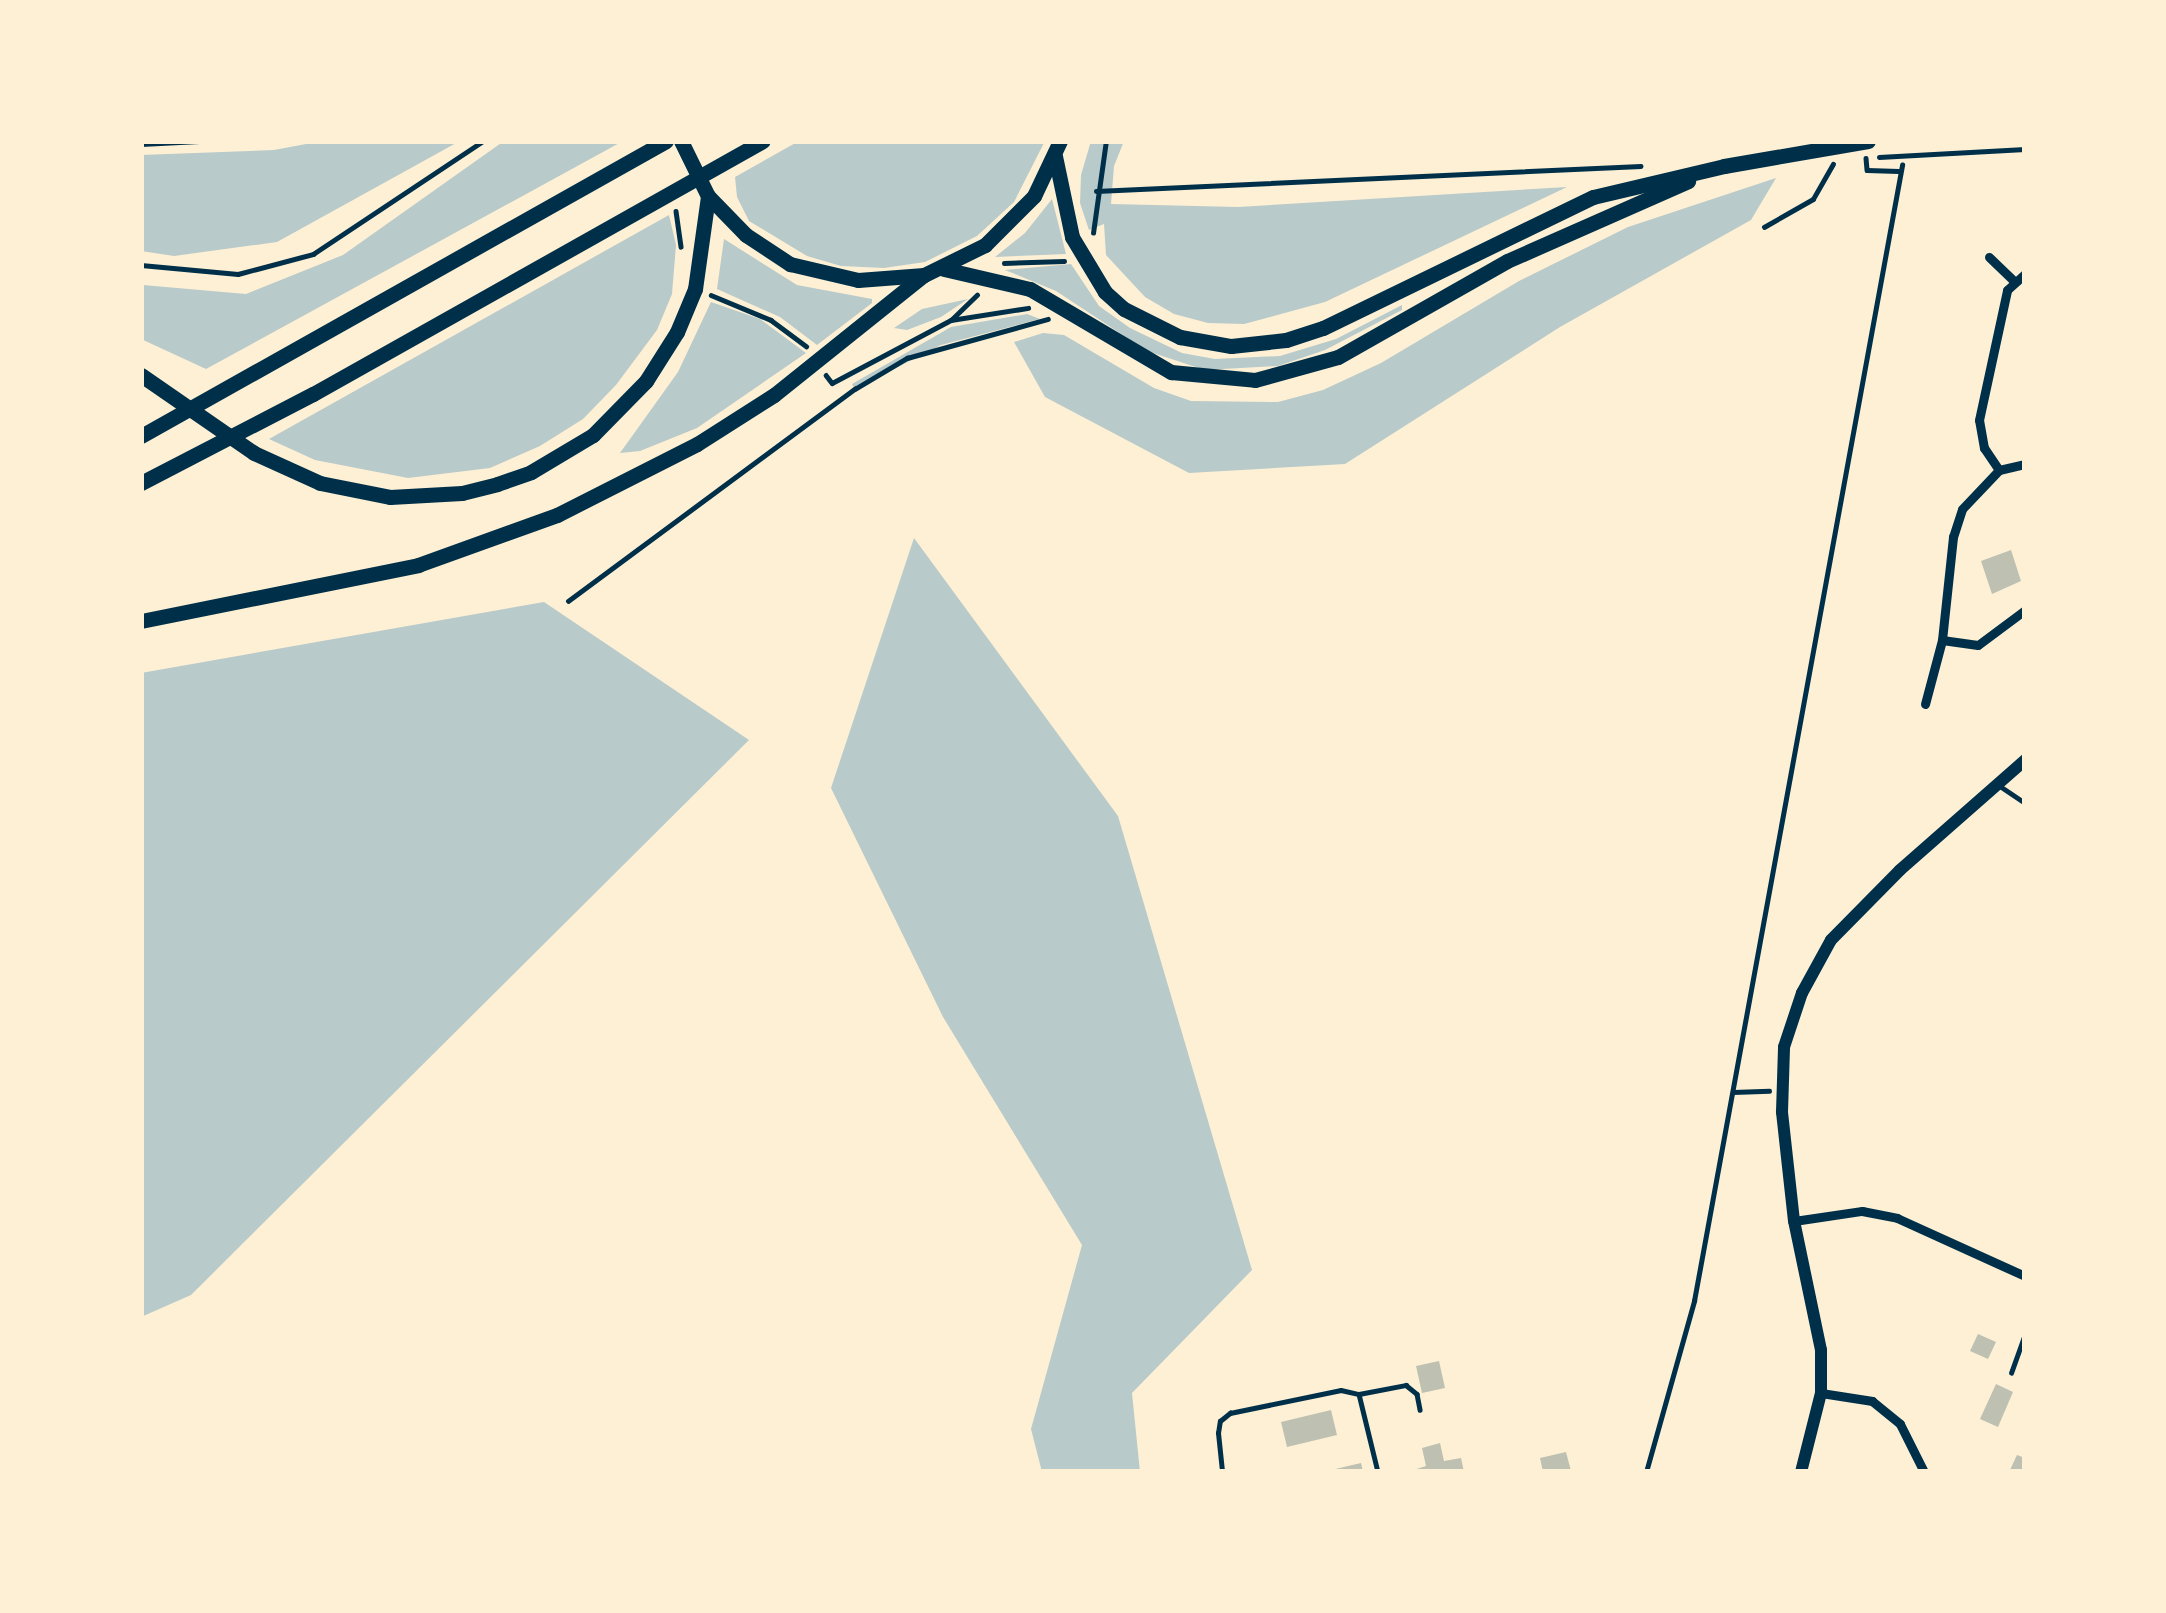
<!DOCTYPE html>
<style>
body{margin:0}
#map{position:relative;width:2166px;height:1613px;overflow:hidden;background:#fdf0d5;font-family:Quicksand,sans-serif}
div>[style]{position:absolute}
.green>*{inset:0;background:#b9caca}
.building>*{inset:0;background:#bec0b2}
.path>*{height:4.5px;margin:-2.25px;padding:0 2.25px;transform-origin:2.25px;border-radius:2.25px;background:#003049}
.service>*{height:4.5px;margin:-2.25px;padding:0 2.25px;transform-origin:2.25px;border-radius:2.25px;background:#003049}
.minor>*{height:9px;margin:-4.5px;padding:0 4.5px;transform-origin:4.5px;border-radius:4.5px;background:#003049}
.tertiary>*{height:12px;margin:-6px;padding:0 6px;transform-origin:6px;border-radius:6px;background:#003049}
.primary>*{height:15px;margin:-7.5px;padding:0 7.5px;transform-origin:7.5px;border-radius:7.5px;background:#003049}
.trunk>*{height:15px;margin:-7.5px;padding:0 7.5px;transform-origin:7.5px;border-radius:7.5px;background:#003049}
span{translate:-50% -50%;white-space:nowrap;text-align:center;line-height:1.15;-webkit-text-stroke:9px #fdf0d5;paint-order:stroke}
.frame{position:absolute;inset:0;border:144px solid #fdf0d5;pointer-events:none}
</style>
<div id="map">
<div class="green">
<i style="clip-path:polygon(322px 141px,458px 142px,277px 242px,174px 256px,141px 251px,141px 155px,274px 150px)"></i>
<i style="clip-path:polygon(504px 141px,623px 141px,206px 369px,141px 339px,143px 285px,246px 294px,343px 255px)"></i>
<i style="clip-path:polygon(799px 141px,1045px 141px,1014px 202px,977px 236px,925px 262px,884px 268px,841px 266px,807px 256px,749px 221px,737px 197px,735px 177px)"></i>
<i style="clip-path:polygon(1091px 141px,1124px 141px,1114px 166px,1111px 204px,1238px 207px,1567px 187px,1325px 302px,1244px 324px,1208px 323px,1174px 314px,1145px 297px,1106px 255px,1104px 224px,1089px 230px,1080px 203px,1081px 175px)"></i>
<i style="clip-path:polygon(1776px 178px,1751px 220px,1560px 327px,1345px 464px,1189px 473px,1045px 397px,1014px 342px,1043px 333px,1064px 335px,1154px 388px,1191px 401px,1278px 402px,1323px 390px,1381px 363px,1519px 281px,1628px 227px)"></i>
<i style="clip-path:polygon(1052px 199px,1066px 254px,995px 257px,1025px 233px)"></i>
<i style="clip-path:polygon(669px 215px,676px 245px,672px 294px,657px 330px,616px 385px,583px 419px,540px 446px,490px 468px,408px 478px,315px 460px,269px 439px)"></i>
<i style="clip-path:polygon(724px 239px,797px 285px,872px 299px,872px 303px,817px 345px,780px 317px,717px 289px)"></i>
<i style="clip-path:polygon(1071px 264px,1099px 306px,1130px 328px,1182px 353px,1215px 359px,1280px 356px,1336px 339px,1402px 305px,1402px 310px,1325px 350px,1278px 366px,1205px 370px,1147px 351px,1056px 291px,1005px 270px)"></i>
<i style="clip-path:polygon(968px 299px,941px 317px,907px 330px,894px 328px,922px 309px)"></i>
<i style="clip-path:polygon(711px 302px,760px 319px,806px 353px,697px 428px,640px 451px,620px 453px,678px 372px)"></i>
<i style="clip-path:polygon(1027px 314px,1040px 319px,941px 345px,855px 389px,852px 384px,951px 327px)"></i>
<i style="clip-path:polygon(914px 538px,1118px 816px,1252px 1270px,1132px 1393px,1140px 1472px,1042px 1472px,1031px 1429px,1082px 1245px,943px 1017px,831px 788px)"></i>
<i style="clip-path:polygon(544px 602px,749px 740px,191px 1295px,141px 1317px,141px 673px)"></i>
</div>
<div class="building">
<i style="clip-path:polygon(2011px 550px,2021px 581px,1992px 594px,1981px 561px)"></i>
<i style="clip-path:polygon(1978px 1334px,1996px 1342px,1988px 1359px,1970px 1351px)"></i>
<i style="clip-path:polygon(1439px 1361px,1445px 1388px,1422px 1393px,1416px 1366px)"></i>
<i style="clip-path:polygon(1996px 1384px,2013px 1392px,1998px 1427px,1980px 1419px)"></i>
<i style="clip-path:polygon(1331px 1410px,1337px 1435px,1287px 1447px,1281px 1422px)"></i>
<i style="clip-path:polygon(1440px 1443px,1444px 1461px,1461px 1458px,1464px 1472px,1407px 1472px,1426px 1466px,1422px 1448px)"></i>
<i style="clip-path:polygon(1566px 1452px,1571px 1471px,1543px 1472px,1540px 1458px)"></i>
<i style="clip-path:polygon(2017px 1455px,2025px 1458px,2025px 1472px,2009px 1472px)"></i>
<i style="clip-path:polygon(1361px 1463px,1363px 1472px,1332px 1472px,1331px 1470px)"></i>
</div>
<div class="path">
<i style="left:141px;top:144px;width:58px;rotate:-3deg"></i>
<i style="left:1879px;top:157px;width:146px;rotate:-3.1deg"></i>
<i style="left:1866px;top:158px;width:12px;rotate:85deg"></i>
<i style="left:1867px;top:170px;width:31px;rotate:2deg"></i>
<i style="left:1096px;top:191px;width:545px;rotate:-2.63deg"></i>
<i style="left:676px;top:211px;width:36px;rotate:82deg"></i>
<i style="left:1764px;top:227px;width:56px;rotate:-29.7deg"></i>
<i style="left:1813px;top:199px;width:40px;rotate:-60.3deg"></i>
<i style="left:1093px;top:233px;width:93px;rotate:-82deg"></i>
<i style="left:1004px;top:263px;width:60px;rotate:-1.9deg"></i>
<i style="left:141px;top:265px;width:97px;rotate:5.3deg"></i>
<i style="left:238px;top:274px;width:78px;rotate:-14.9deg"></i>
<i style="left:313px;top:254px;width:204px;rotate:-33.6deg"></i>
<i style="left:711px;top:295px;width:65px;rotate:22.6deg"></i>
<i style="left:771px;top:320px;width:44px;rotate:36.6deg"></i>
<i style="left:951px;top:320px;width:36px;rotate:-44deg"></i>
<i style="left:826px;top:375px;width:10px;rotate:53deg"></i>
<i style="left:832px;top:383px;width:135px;rotate:-27.9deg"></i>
<i style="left:951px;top:320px;width:78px;rotate:-8.9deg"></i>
<i style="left:568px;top:601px;width:357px;rotate:-36.5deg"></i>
<i style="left:855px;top:389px;width:61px;rotate:-30.8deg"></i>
<i style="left:907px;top:358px;width:146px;rotate:-15.5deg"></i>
<i style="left:1733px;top:1092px;width:36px;rotate:-2deg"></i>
<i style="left:1646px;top:1472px;width:178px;rotate:-74.3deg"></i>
<i style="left:1694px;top:1301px;width:1155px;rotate:-79.62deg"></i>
</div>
<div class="service">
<i style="left:2000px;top:786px;width:30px;rotate:34deg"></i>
<i style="left:2011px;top:1373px;width:41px;rotate:-70.3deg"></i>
<i style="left:1359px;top:1394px;width:48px;rotate:-10.8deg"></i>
<i style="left:1406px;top:1385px;width:14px;rotate:39deg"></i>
<i style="left:1417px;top:1394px;width:16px;rotate:79deg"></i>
<i style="left:1222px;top:1471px;width:38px;rotate:-96deg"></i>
<i style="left:1218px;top:1433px;width:12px;rotate:-81deg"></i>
<i style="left:1220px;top:1421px;width:13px;rotate:-39deg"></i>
<i style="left:1230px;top:1413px;width:113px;rotate:-11.7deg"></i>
<i style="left:1341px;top:1390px;width:18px;rotate:13deg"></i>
<i style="left:1359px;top:1394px;width:80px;rotate:76.3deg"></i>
</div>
<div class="minor">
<i style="left:1989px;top:257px;width:35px;rotate:44deg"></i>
<i style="left:1999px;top:470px;width:27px;rotate:-124deg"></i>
<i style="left:1984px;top:448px;width:28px;rotate:-100deg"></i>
<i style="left:1979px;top:420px;width:133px;rotate:-77.8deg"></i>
<i style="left:2007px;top:290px;width:24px;rotate:-42deg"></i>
<i style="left:1942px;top:640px;width:36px;rotate:8deg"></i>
<i style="left:1978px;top:645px;width:59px;rotate:-36.7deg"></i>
<i style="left:1925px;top:704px;width:66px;rotate:-75.1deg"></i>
<i style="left:1942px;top:640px;width:104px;rotate:-83.9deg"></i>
<i style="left:1953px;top:537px;width:29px;rotate:-72deg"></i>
<i style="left:1962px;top:509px;width:54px;rotate:-46.5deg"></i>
<i style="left:1999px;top:470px;width:27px;rotate:-13deg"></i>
<i style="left:1794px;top:1221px;width:69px;rotate:-8.4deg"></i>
<i style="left:1862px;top:1211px;width:36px;rotate:11deg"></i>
<i style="left:1897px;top:1218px;width:141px;rotate:24.4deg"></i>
<i style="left:1821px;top:1393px;width:52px;rotate:8.9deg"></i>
<i style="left:1872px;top:1401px;width:36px;rotate:39deg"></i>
<i style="left:1900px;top:1424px;width:54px;rotate:63.4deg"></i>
</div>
<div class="tertiary">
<i style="left:1801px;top:1472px;width:81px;rotate:-75.8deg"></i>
<i style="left:1821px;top:1393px;width:43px;rotate:-90deg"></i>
<i style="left:1821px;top:1350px;width:132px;rotate:-101.8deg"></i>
<i style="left:1794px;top:1221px;width:110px;rotate:-96.3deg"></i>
<i style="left:1782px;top:1112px;width:65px;rotate:-88.2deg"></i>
<i style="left:1784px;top:1047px;width:57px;rotate:-71.6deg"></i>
<i style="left:1802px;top:993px;width:60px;rotate:-61.3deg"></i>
<i style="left:1831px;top:940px;width:98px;rotate:-45.4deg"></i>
<i style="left:1900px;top:870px;width:167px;rotate:-41.3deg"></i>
</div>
<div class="primary">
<i style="left:681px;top:141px;width:61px;rotate:63.9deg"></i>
<i style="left:708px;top:196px;width:54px;rotate:45.7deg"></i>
<i style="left:746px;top:235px;width:53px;rotate:33.4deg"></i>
<i style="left:790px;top:264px;width:70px;rotate:13.2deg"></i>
<i style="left:858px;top:280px;width:66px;rotate:-4.3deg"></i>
<i style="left:924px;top:275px;width:68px;rotate:-26.2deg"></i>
<i style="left:985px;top:245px;width:69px;rotate:-45deg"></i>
<i style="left:1034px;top:196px;width:61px;rotate:-64.7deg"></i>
<i style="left:1055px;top:156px;width:83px;rotate:78.1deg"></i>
<i style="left:1072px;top:237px;width:64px;rotate:59deg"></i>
<i style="left:1105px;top:292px;width:25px;rotate:42deg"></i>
<i style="left:1124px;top:309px;width:63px;rotate:26.6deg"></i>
<i style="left:1180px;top:337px;width:52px;rotate:10deg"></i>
<i style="left:1231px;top:346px;width:55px;rotate:-6.2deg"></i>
<i style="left:1286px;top:340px;width:39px;rotate:-18deg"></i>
<i style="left:1323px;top:328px;width:300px;rotate:-25.9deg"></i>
<i style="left:1593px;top:197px;width:135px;rotate:-13.3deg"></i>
<i style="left:1724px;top:166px;width:146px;rotate:-9.8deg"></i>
<i style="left:944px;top:269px;width:88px;rotate:13.1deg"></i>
<i style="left:1030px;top:289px;width:164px;rotate:30.5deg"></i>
<i style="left:1171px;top:372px;width:84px;rotate:5.4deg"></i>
<i style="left:1255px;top:380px;width:86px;rotate:-15.5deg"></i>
<i style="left:1338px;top:357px;width:194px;rotate:-29.6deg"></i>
<i style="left:1507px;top:261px;width:198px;rotate:-23.8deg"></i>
</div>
<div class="trunk">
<i style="left:141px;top:375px;width:137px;rotate:34.6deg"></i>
<i style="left:254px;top:453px;width:72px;rotate:24.4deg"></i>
<i style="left:320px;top:483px;width:71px;rotate:11.3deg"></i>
<i style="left:390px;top:497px;width:72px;rotate:-3.2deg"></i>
<i style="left:462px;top:493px;width:36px;rotate:-14deg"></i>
<i style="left:497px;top:484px;width:36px;rotate:-19deg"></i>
<i style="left:531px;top:472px;width:72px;rotate:-30.8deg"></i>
<i style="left:593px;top:435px;width:76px;rotate:-45.5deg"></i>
<i style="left:646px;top:381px;width:58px;rotate:-57.7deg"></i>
<i style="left:677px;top:332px;width:47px;rotate:-67.3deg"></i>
<i style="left:695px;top:289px;width:94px;rotate:-82deg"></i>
<i style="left:141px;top:436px;width:602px;rotate:-29.33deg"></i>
<i style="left:141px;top:483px;width:194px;rotate:-27.4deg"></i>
<i style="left:313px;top:394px;width:516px;rotate:-29.35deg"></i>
<i style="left:141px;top:621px;width:283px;rotate:-11.4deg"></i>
<i style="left:418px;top:565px;width:148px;rotate:-19.8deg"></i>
<i style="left:557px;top:515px;width:157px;rotate:-26.9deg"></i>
<i style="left:697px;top:444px;width:91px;rotate:-32.5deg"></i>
<i style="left:774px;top:395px;width:192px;rotate:-38.7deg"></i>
</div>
<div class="frame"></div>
</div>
